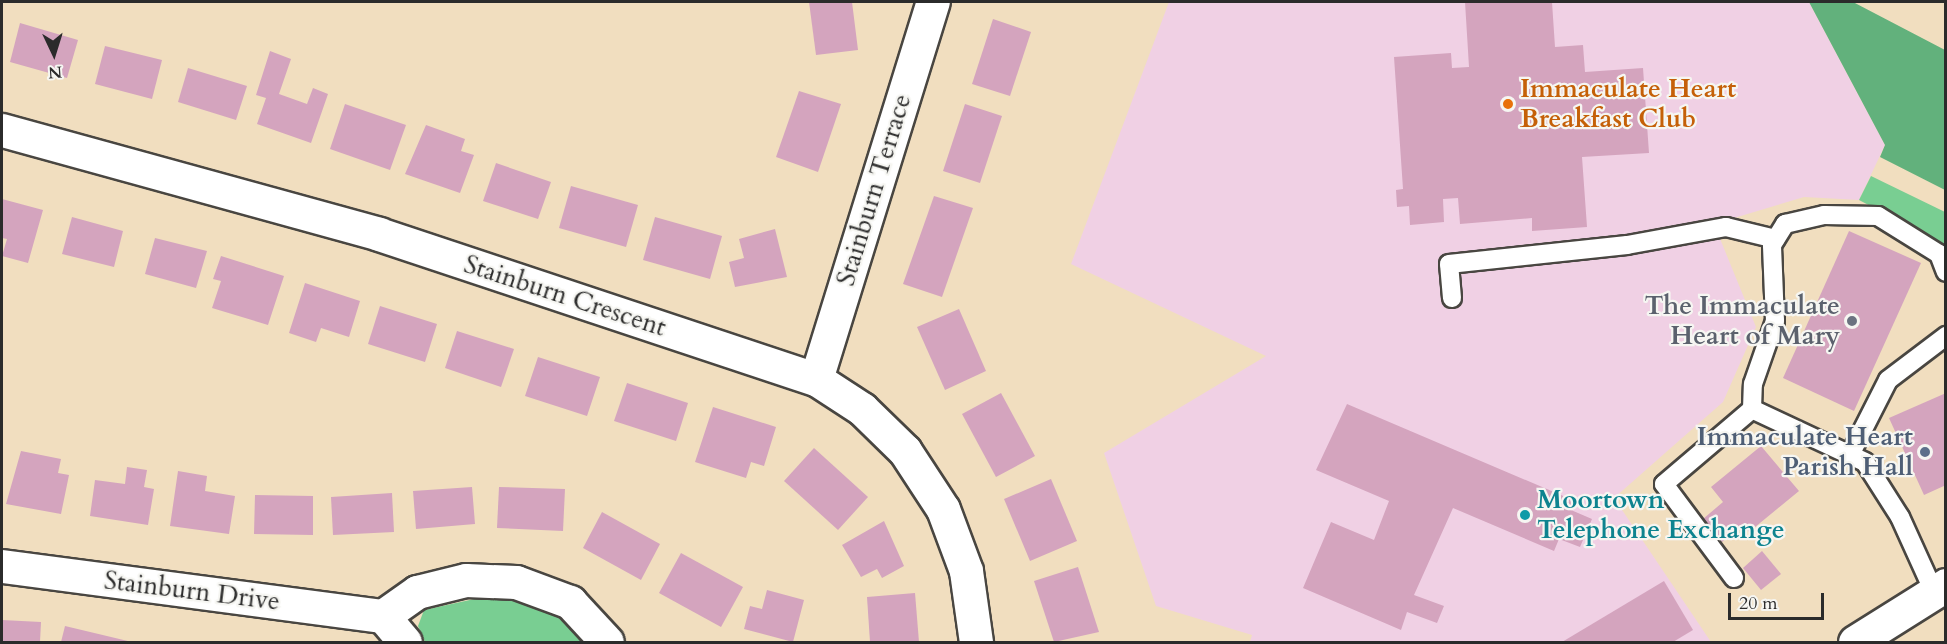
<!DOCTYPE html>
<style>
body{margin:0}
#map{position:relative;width:1947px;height:644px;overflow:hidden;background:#f1debf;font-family:Cardo,serif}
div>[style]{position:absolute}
.built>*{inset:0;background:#f0d0e4}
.green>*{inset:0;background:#79ce92}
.forest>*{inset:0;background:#62b17c}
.building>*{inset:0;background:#d4a4be}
.roads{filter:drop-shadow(2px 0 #494641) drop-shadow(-2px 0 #494641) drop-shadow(0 2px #494641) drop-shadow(0 -2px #494641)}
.lane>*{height:18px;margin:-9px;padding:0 9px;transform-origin:9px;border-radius:9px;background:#fff}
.street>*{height:33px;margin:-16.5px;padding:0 16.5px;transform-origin:16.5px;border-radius:16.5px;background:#fff}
.secondary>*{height:33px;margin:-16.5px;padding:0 16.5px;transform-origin:16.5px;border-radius:16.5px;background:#fff}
.dots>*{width:16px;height:16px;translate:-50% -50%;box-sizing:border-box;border:3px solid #f6f6f2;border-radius:50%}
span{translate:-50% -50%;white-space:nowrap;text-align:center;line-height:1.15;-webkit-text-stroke:4.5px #f6f6f2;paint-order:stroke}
.food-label{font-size:26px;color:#c56008;font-weight:700}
.left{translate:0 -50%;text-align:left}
.street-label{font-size:26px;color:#2b2b2b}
.worship-label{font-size:26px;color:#5b616d;font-weight:700}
.right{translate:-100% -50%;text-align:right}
.service-label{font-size:26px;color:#4e5e75;font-weight:700}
.culture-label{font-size:26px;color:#0d838f;font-weight:700}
.frame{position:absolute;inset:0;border:3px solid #2b2b2b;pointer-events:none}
.north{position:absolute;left:24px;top:24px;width:60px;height:60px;-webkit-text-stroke:4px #f6f6f2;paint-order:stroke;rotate:176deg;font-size:16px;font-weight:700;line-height:24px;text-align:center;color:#2b2b2b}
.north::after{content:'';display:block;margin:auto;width:21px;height:27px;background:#2b2b2b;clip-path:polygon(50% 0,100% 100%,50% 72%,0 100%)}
.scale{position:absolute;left:1728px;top:593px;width:96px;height:27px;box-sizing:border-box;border:3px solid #2b2b2b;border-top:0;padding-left:8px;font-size:18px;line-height:21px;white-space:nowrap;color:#2b2b2b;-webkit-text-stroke:4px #f6f6f2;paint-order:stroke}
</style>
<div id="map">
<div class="built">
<i style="clip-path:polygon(1169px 2px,1809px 2px,1885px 145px,1859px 200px,1804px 197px,1714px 224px,1756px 327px,1723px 402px,1614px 498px,1711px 642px,1250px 642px,1252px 635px,1156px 606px,1104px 453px,1266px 356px,1071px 264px)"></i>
</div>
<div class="green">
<i style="clip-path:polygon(1871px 176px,1945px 212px,1945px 245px,1859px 200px)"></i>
<i style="clip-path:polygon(479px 598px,518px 601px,557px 614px,588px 642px,425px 642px,418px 626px,424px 610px)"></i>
</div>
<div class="forest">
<i style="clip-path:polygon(1809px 2px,1853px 2px,1945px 50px,1945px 190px,1880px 157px,1885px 145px)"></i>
</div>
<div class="building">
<i style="clip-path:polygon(809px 2px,852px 2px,858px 50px,816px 55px)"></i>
<i style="clip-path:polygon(1465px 2px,1552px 2px,1555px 47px,1583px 45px,1585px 72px,1643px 68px,1649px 153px,1582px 157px,1587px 227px,1532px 231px,1532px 218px,1460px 224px,1458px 198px,1443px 199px,1444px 222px,1410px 225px,1409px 206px,1397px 207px,1396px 190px,1403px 189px,1394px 57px,1451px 53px,1452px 68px,1469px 67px)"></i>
<i style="clip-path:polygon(993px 19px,1031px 32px,1010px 96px,972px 84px)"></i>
<i style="clip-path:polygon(20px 23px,78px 40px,67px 78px,10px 62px)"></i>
<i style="clip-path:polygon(105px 46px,162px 60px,152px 99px,95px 84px)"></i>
<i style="clip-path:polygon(270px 51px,291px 59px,279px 94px,307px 104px,313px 88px,328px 94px,311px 143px,257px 124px,266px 98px,256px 95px)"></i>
<i style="clip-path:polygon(188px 68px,247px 86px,236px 120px,178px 102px)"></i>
<i style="clip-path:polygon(799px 91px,841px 104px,818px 172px,776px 157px)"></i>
<i style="clip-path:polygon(345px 104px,406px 125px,390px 170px,330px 149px)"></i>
<i style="clip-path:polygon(965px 104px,1002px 116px,980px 183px,943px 171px)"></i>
<i style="clip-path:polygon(426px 125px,465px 139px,461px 151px,474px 155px,460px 193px,405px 174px)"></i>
<i style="clip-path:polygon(496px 163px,551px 182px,538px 219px,483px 201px)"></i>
<i style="clip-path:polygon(571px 186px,638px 205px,626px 247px,559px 228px)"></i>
<i style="clip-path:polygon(934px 196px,973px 208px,942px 297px,903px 284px)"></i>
<i style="clip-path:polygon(2px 199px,43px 210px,28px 263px,2px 256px,7px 239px,2px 238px)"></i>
<i style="clip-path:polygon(72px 217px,123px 231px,114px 267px,62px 254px)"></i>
<i style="clip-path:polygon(655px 217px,722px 236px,710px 279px,643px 260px)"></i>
<i style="clip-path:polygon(775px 229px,787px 277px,735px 287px,729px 262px,744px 258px,739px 239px)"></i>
<i style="clip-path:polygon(1849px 231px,1921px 263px,1854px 411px,1783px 378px)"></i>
<i style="clip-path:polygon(155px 238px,207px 251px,196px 288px,145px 274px)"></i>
<i style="clip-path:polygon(221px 256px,284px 276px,268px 325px,212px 308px,221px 281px,213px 279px)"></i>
<i style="clip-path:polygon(305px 283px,360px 301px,349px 337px,321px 328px,316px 342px,289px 333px)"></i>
<i style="clip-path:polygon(380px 306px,437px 324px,425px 362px,368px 344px)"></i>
<i style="clip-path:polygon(959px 309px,986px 371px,945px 390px,917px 327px)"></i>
<i style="clip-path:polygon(457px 331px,514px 349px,501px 387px,445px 368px)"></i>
<i style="clip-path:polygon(538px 357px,600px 377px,587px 416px,525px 396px)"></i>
<i style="clip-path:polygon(627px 383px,688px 403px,676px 441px,614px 421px)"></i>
<i style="clip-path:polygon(1001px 393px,1035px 456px,996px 477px,962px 414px)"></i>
<i style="clip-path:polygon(1946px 393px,1946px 485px,1924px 495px,1889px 418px)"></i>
<i style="clip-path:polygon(1347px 404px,1575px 501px,1571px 510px,1592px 519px,1580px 547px,1559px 539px,1554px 551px,1453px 508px,1414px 595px,1444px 606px,1437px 623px,1407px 612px,1401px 630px,1303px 588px,1331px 522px,1374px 540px,1389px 501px,1316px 470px)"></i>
<i style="clip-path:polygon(713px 407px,776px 427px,764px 466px,751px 462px,746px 478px,695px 462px)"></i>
<i style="clip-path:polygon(1761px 446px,1799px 491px,1749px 532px,1743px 525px,1722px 542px,1703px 519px,1723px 502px,1711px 487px)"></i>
<i style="clip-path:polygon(814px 448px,868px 497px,838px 530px,784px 481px)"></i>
<i style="clip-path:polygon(21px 451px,61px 459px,58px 473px,69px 475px,61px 514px,6px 504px)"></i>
<i style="clip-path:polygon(127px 467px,147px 470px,144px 487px,154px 489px,148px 525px,90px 516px,95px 480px,125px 484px)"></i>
<i style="clip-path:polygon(178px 471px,207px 476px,205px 491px,235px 496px,229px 534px,170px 526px)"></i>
<i style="clip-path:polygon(1051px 479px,1077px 541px,1030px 561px,1004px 499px)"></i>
<i style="clip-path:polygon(472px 487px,475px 524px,416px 529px,413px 491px)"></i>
<i style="clip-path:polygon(499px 487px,565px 489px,563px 531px,497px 528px)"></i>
<i style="clip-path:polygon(392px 493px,394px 532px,333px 535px,331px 497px)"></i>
<i style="clip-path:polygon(255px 495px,313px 496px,313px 535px,254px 534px)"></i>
<i style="clip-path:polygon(602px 512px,660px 544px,641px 580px,583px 548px)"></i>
<i style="clip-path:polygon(884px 521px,904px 566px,882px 578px,877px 569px,861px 577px,842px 545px)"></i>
<i style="clip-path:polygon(1762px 551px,1781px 574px,1761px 590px,1743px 568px)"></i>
<i style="clip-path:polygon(681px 553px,743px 587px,721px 627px,659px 593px)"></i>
<i style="clip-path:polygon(1078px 567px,1099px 632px,1054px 642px,1034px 581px)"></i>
<i style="clip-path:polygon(1664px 581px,1693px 630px,1673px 642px,1562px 642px)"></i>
<i style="clip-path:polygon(767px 590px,804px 600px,793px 642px,744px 629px,750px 606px,762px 609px)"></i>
<i style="clip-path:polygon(915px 593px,919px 642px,870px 642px,867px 597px)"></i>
<i style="clip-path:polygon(2px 620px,41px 622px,40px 642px,2px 642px)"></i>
<i style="clip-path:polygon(65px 626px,132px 642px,61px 642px)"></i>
</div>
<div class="roads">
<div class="lane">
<i style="left:1452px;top:298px;width:34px;rotate:-95deg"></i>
<i style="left:1449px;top:264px;width:179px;rotate:-6.1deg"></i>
<i style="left:1627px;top:245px;width:101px;rotate:-10.3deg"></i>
<i style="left:1726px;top:227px;width:51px;rotate:13.5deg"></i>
<i style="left:1850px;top:455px;width:84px;rotate:-63.1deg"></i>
<i style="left:1888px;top:380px;width:73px;rotate:-37.2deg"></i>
<i style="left:1734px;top:578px;width:117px;rotate:-126.7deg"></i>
<i style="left:1664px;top:484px;width:116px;rotate:-40.4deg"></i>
<i style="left:1934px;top:592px;width:82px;rotate:-114.4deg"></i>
<i style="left:1900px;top:517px;width:65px;rotate:-122.5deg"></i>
<i style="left:1865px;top:462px;width:125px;rotate:-154.9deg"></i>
<i style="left:1752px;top:409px;width:25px;rotate:-88deg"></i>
<i style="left:1753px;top:384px;width:67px;rotate:-70.8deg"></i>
<i style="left:1775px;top:321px;width:76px;rotate:-92.3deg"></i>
<i style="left:1772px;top:245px;width:25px;rotate:-58deg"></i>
<i style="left:1785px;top:224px;width:40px;rotate:-13deg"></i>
<i style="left:1824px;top:215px;width:54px;rotate:1.1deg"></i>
<i style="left:1878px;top:216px;width:72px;rotate:31.9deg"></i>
<i style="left:1939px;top:254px;width:19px;rotate:69deg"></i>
</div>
<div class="street">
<i style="left:2px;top:130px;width:391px;rotate:15.4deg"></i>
<i style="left:379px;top:234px;width:460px;rotate:18.4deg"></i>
<i style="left:816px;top:379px;width:55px;rotate:33.1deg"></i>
<i style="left:862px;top:409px;width:60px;rotate:44.3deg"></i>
<i style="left:905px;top:451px;width:69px;rotate:56.8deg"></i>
<i style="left:943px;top:509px;width:66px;rotate:69.6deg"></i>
<i style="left:966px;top:571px;width:72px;rotate:82deg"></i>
<i style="left:816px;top:379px;width:395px;rotate:-72.8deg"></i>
<i style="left:2px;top:566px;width:384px;rotate:7.5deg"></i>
<i style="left:383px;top:616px;width:42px;rotate:-35.2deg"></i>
<i style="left:417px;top:592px;width:50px;rotate:-13.8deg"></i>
<i style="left:466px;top:580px;width:50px;rotate:2.3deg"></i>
<i style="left:516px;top:582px;width:58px;rotate:20.3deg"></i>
<i style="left:570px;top:602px;width:54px;rotate:47.2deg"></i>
<i style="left:383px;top:616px;width:34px;rotate:50deg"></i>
</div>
<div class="secondary">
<i style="left:1855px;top:642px;width:107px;rotate:-32.1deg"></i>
</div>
</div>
<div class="dots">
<i style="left:1508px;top:104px;background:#e8710a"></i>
<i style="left:1852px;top:321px;background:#6b7280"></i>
<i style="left:1925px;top:452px;background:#5c6f8a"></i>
<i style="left:1525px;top:515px;background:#0f9aa8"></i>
</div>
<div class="food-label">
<span class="left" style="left:1520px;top:104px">Immaculate Heart<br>Breakfast Club</span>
</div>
<div class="street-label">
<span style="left:874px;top:190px;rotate:-73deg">Stainburn Terrace</span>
<span style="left:565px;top:296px;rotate:18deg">Stainburn Crescent</span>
<span style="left:192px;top:591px;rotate:7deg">Stainburn Drive</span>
</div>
<div class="worship-label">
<span class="right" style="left:1840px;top:321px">The Immaculate<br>Heart of Mary</span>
</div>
<div class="service-label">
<span class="right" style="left:1913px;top:452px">Immaculate Heart<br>Parish Hall</span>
</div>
<div class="culture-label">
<span class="left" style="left:1537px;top:515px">Moortown<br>Telephone Exchange</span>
</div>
<div class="frame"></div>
<div class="north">N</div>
<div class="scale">20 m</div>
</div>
